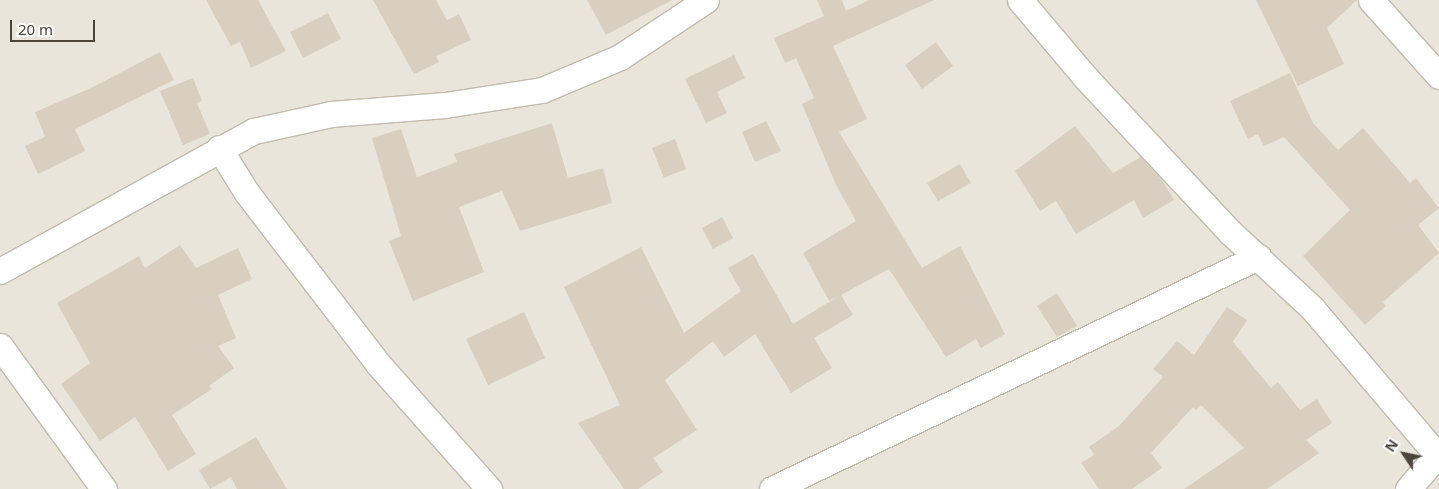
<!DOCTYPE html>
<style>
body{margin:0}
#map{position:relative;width:1439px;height:489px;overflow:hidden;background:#f6f3ec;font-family:"Noto Sans",sans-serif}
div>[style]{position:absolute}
.residential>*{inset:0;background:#eae5da}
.building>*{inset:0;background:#d8cfc1}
.roads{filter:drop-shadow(1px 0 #c2bbae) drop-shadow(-1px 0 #c2bbae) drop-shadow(0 1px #c2bbae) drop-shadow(0 -1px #c2bbae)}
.street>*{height:25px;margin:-12.5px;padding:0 12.5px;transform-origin:12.5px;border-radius:12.5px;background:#fff}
span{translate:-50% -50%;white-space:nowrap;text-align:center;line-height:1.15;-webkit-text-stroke:4px #fff;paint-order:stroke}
.north{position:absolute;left:1379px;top:429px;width:50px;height:50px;-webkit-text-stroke:4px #fff;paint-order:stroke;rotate:304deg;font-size:14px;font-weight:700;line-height:20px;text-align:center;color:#4b4439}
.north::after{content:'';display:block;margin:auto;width:18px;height:22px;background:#4b4439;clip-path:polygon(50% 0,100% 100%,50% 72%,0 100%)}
.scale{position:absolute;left:10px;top:20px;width:85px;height:22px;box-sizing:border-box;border:2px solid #4b4439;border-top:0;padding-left:6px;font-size:15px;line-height:18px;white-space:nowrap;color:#4b4439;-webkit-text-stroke:4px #fff;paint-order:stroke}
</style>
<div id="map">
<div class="residential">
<i style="clip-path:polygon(0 0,1439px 0,1439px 489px,0 489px)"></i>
</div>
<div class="building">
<i style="clip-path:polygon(206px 0,258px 0,286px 51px,251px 68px,240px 42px,231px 46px)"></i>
<i style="clip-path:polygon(373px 0,436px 0,447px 20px,459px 14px,471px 40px,436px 56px,439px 62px,414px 74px)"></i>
<i style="clip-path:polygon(587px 0,672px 0,606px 35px)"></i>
<i style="clip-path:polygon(817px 0,842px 0,846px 11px,869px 0,934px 0,833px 46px,867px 119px,839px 132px,922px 268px,960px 246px,1005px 334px,981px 348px,976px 339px,946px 357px,889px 269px,841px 295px,853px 315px,814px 338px,832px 368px,791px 393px,755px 334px,724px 357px,713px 341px,665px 380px,697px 430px,653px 458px,663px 472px,638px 489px,624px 489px,578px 423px,620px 405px,564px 287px,641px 247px,684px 333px,741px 291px,728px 268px,753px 254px,793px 324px,837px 297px,829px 301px,803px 253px,856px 221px,836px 185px,802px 104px,814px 98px,796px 58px,785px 63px,774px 38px,824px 16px)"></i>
<i style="clip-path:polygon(1256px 0,1357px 0,1327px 28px,1344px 64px,1298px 86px)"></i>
<i style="clip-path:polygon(328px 13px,341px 39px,303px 58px,290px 32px)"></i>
<i style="clip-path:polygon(936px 42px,953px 66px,922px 89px,905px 65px)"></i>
<i style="clip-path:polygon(160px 52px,174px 80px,75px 129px,85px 151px,38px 174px,25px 146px,45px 137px,35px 112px,93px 87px)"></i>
<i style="clip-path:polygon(734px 55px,745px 78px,717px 92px,727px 113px,706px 123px,685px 79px)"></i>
<i style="clip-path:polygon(1290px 73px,1313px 123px,1338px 150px,1363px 128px,1410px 183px,1416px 178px,1439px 208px,1418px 225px,1439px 253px,1383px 302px,1386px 306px,1365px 325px,1303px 256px,1350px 210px,1284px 137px,1264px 146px,1258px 134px,1248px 139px,1230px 101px)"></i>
<i style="clip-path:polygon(193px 78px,202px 101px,197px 103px,210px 134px,183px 145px,160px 91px)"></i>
<i style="clip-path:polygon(766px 121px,781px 151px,755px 162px,742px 132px)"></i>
<i style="clip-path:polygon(552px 123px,568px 178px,603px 168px,612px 203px,520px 231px,502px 191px,459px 207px,484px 272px,413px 301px,389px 241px,401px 236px,372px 138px,401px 129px,417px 177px,457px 162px,454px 154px)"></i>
<i style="clip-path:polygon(1075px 126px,1113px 173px,1141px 157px,1164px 183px,1174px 200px,1143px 218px,1134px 200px,1076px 234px,1056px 201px,1040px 211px,1015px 171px)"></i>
<i style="clip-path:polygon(675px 139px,686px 169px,664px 178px,652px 148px)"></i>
<i style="clip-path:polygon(960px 164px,971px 183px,938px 201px,927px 183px)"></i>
<i style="clip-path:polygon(722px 217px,733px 238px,713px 249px,702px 228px)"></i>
<i style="clip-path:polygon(180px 245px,196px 268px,238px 248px,252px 279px,218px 295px,236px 338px,218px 346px,234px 368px,209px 386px,212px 389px,172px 415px,196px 454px,168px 471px,135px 417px,100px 441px,61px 384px,90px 363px,57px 303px,139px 256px,145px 268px)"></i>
<i style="clip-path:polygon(1057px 293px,1077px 326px,1057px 337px,1037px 306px)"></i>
<i style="clip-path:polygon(1227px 307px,1247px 320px,1233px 342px,1271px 388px,1278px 382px,1300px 410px,1317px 399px,1332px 423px,1306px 440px,1319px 453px,1267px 489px,1184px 489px,1244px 448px,1201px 405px,1196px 410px,1193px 407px,1151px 453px,1162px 468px,1132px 489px,1099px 489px,1081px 463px,1094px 455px,1089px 447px,1119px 426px,1163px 377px,1153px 369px,1177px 341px,1194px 355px)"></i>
<i style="clip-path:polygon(524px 312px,545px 358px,488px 385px,466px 339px)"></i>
<i style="clip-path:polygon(256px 437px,287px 489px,237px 489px,231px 477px,210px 489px,199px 470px)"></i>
</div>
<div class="roads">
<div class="street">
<i style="left:1020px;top:0;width:101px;rotate:49.8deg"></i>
<i style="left:1085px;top:77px;width:212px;rotate:46.9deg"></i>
<i style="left:1230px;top:232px;width:112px;rotate:42.8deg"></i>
<i style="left:1312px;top:308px;width:196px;rotate:49.6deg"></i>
<i style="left:1371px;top:0;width:102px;rotate:48.2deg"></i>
<i style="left:219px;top:148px;width:53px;rotate:58.1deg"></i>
<i style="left:247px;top:193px;width:217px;rotate:52.5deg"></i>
<i style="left:379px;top:365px;width:166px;rotate:48.4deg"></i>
<i style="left:0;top:271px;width:290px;rotate:-28.9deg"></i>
<i style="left:254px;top:131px;width:79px;rotate:-12.4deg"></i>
<i style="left:331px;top:114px;width:114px;rotate:-4.5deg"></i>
<i style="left:445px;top:105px;width:98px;rotate:-8.8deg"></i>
<i style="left:542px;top:90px;width:85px;rotate:-22.9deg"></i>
<i style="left:620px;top:57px;width:103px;rotate:-33.5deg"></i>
<i style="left:0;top:346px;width:177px;rotate:54deg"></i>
<i style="left:772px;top:489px;width:539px;rotate:-25.52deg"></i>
<i style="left:1408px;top:489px;width:48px;rotate:-49.3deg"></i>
</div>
</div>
<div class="north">N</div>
<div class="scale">20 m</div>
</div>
